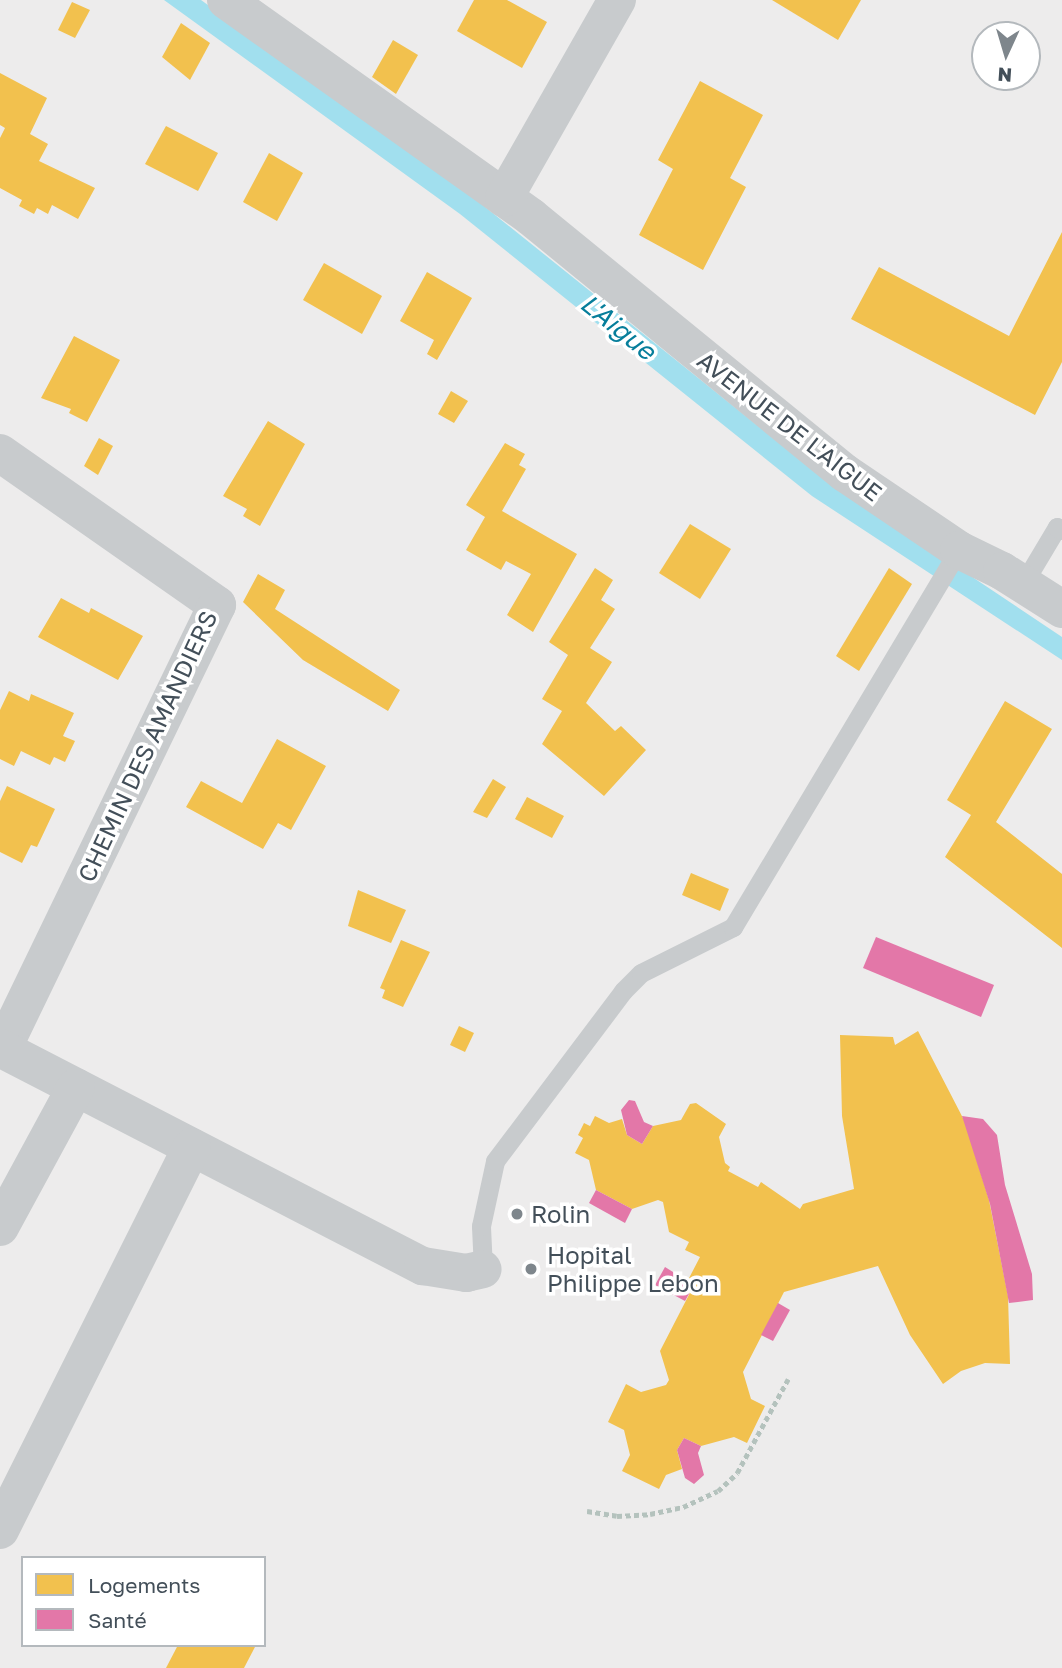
<!DOCTYPE html>
<html>
<head>
<meta charset="utf-8">
<style>
	body { margin:0 }
	#map { position:relative; width:1062px; height:1668px; overflow:hidden; background:#edecec; font-family:"Golos Text",sans-serif }
	div>[style] { position:absolute }
	[style*='--x'] { left:calc(var(--x)*1px); top:calc(var(--y)*1px); width:calc(var(--w)*1px); rotate:calc(var(--a)*1deg) }
	.water>* { inset:0; background:#a1dfee }
	.homes>* { inset:0; background:#f2c14e }
	.health>* { inset:0; background:#e377a8 }
	.path>* { height:4.5px; margin-top:-2.25px; transform-origin:0; background:repeating-linear-gradient(90deg,#b4c2bd 0 5px,transparent 0 8.5px) }
	.service>* { height:19px; margin:-9.5px; padding:0 9.5px; transform-origin:9.5px; border-radius:9.5px; background:#c8cbcd }
	.minor>* { height:38px; margin:-19px; padding:0 19px; transform-origin:19px; border-radius:19px; background:#c8cbcd }
	.dots>* { width:19px; height:19px; translate:-50% -50%; box-sizing:border-box; border:4px solid #fff; border-radius:50% }
	span { translate:-50% -50%; white-space:nowrap; text-align:center; line-height:1.15; -webkit-text-stroke:7px #fff; paint-order:stroke }
	.street-label { font-size:24px; color:#434f59 }
	.poi-label { font-size:24px; color:#434f59 }
	.left { translate:0 -50%; text-align:left }
	.water-label { font-size:26px; color:#067e9b; font-style:italic }
	.legend { position:absolute; left:21px; top:1556px; width:245px; height:91px; box-sizing:border-box; background:#fff; border:2px solid #b4b9bd; margin:0; padding:9px 12px; list-style:none; font-size:21px; color:#434f59 }
	.legend li { display:flex; align-items:center; gap:14px; height:35px }
	.legend b { width:35px; border:2px solid #b4b9bd }
	.north { position:absolute; left:971px; top:21px; width:70px; height:70px; box-sizing:border-box; background:#fff; border:2px solid #b4b9bd; border-radius:50%; rotate:184deg; font-size:19px; font-weight:700; line-height:28px; text-align:center; color:#434f59 }
	.north::after { content:''; display:block; margin:auto; width:24px; height:32px; background:#7e868c; clip-path:polygon(50% 0,100% 100%,50% 72%,0 100%) }
</style>
</head>
<body>
<div id="map">
	<div class="water">
		<i style="clip-path:polygon(164px 0,201px 0,464px 190px,818px 474px,1062px 637px,1062px 660px,812px 496px,460px 214px)"></i>
	</div>
	<div class="homes">
		<i style="clip-path:polygon(474px 0,507px 0,547px 22px,522px 68px,457px 31px)"></i>
		<i style="clip-path:polygon(772px 0,861px 0,838px 40px)"></i>
		<i style="clip-path:polygon(72px 2px,90px 10px,75px 38px,58px 30px)"></i>
		<i style="clip-path:polygon(181px 23px,210px 43px,190px 80px,162px 57px)"></i>
		<i style="clip-path:polygon(393px 40px,418px 55px,396px 94px,372px 77px)"></i>
		<i style="clip-path:polygon(0 73px,47px 98px,30px 134px,48px 144px,39px 161px,95px 188px,78px 219px,52px 205px,48px 214px,37px 208px,34px 214px,19px 206px,22px 200px,0 188px,0 138px,5px 128px,0 125px)"></i>
		<i style="clip-path:polygon(700px 81px,763px 115px,730px 178px,746px 187px,703px 270px,639px 235px,673px 169px,658px 160px)"></i>
		<i style="clip-path:polygon(166px 126px,218px 153px,198px 191px,145px 164px)"></i>
		<i style="clip-path:polygon(269px 153px,303px 173px,277px 221px,243px 202px)"></i>
		<i style="clip-path:polygon(1062px 232px,1062px 362px,1035px 415px,851px 319px,879px 267px,1009px 336px)"></i>
		<i style="clip-path:polygon(324px 263px,382px 296px,362px 334px,303px 300px)"></i>
		<i style="clip-path:polygon(427px 272px,472px 298px,437px 360px,427px 354px,434px 340px,400px 321px)"></i>
		<i style="clip-path:polygon(74px 336px,120px 360px,87px 422px,69px 413px,71px 409px,41px 398px)"></i>
		<i style="clip-path:polygon(451px 391px,468px 401px,454px 423px,438px 414px)"></i>
		<i style="clip-path:polygon(268px 421px,305px 444px,260px 526px,243px 516px,247px 509px,223px 496px)"></i>
		<i style="clip-path:polygon(99px 438px,113px 446px,98px 475px,84px 466px)"></i>
		<i style="clip-path:polygon(505px 443px,525px 454px,519px 465px,526px 469px,502px 511px,577px 554px,533px 632px,507px 615px,531px 574px,506px 561px,501px 570px,466px 550px,485px 517px,466px 505px)"></i>
		<i style="clip-path:polygon(690px 524px,731px 549px,700px 599px,659px 573px)"></i>
		<i style="clip-path:polygon(595px 568px,613px 580px,601px 600px,615px 609px,590px 648px,612px 662px,586px 703px,615px 731px,621px 726px,646px 750px,604px 796px,542px 744px,562px 711px,542px 699px,568px 655px,549px 642px)"></i>
		<i style="clip-path:polygon(889px 568px,912px 584px,859px 671px,836px 656px)"></i>
		<i style="clip-path:polygon(258px 574px,285px 590px,275px 609px,400px 690px,388px 711px,303px 660px,243px 602px)"></i>
		<i style="clip-path:polygon(61px 598px,89px 613px,91px 608px,143px 636px,118px 680px,38px 637px)"></i>
		<i style="clip-path:polygon(9px 691px,29px 701px,31px 694px,74px 713px,63px 736px,75px 741px,65px 762px,54px 757px,50px 765px,21px 751px,14px 766px,0 759px,0 710px)"></i>
		<i style="clip-path:polygon(1005px 701px,1052px 729px,996px 822px,1062px 874px,1062px 948px,945px 857px,971px 815px,947px 800px)"></i>
		<i style="clip-path:polygon(277px 739px,326px 766px,291px 830px,278px 823px,263px 849px,186px 807px,201px 781px,242px 803px)"></i>
		<i style="clip-path:polygon(493px 779px,506px 787px,487px 818px,473px 812px)"></i>
		<i style="clip-path:polygon(7px 786px,55px 809px,37px 847px,31px 845px,22px 863px,0 852px,0 801px)"></i>
		<i style="clip-path:polygon(527px 797px,564px 816px,552px 838px,515px 819px)"></i>
		<i style="clip-path:polygon(691px 873px,729px 889px,720px 911px,682px 895px)"></i>
		<i style="clip-path:polygon(358px 890px,406px 910px,391px 943px,348px 926px)"></i>
		<i style="clip-path:polygon(401px 940px,430px 952px,403px 1007px,382px 998px,385px 990px,380px 988px)"></i>
		<i style="clip-path:polygon(459px 1026px,474px 1033px,465px 1052px,450px 1045px)"></i>
		<i style="clip-path:polygon(918px 1031px,965px 1122px,989px 1200px,1008px 1296px,1010px 1364px,985px 1363px,961px 1371px,943px 1384px,910px 1335px,878px 1266px,784px 1292px,743px 1372px,751px 1399px,765px 1406px,747px 1443px,734px 1437px,701px 1446px,684px 1438px,677px 1450px,682px 1469px,666px 1475px,659px 1489px,622px 1471px,630px 1455px,624px 1430px,608px 1422px,626px 1384px,641px 1392px,666px 1385px,669px 1380px,660px 1351px,694px 1285px,687px 1282px,700px 1257px,685px 1250px,689px 1242px,669px 1232px,663px 1202px,658px 1200px,632px 1209px,596px 1190px,589px 1160px,575px 1153px,583px 1138px,578px 1135px,584px 1123px,590px 1126px,595px 1116px,609px 1123px,622px 1119px,627px 1135px,642px 1144px,653px 1126px,681px 1120px,690px 1104px,696px 1103px,726px 1124px,719px 1137px,725px 1163px,730px 1167px,728px 1171px,758px 1187px,761px 1182px,800px 1209px,803px 1204px,854px 1189px,842px 1116px,840px 1035px,893px 1037px,895px 1045px)"></i>
		<i style="clip-path:polygon(178px 1645px,256px 1645px,244px 1668px,166px 1668px)"></i>
	</div>
	<div class="health">
		<i style="clip-path:polygon(876px 937px,994px 985px,981px 1017px,863px 968px)"></i>
		<i style="clip-path:polygon(629px 1100px,635px 1101px,644px 1122px,653px 1126px,642px 1144px,627px 1135px,621px 1110px)"></i>
		<i style="clip-path:polygon(962px 1116px,983px 1119px,997px 1135px,1005px 1185px,1032px 1274px,1033px 1300px,1009px 1303px,990px 1204px)"></i>
		<i style="clip-path:polygon(596px 1190px,632px 1209px,625px 1223px,589px 1203px)"></i>
		<i style="clip-path:polygon(665px 1267px,694px 1285px,685px 1301px,655px 1285px)"></i>
		<i style="clip-path:polygon(778px 1303px,790px 1310px,773px 1341px,761px 1335px)"></i>
		<i style="clip-path:polygon(684px 1438px,701px 1446px,698px 1453px,704px 1475px,694px 1484px,685px 1478px,677px 1450px)"></i>
	</div>
	<div class="path">
		<i style="--x:587;--y:1511;--w:30;--a:9"></i>
		<i style="--x:617;--y:1516;--w:33;--a:-3"></i>
		<i style="--x:650;--y:1514;--w:34;--a:-12"></i>
		<i style="--x:683;--y:1507;--w:38;--a:-25"></i>
		<i style="--x:718;--y:1491;--w:26;--a:-43"></i>
		<i style="--x:737;--y:1473;--w:107;--a:-61.5"></i>
	</div>
	<div class="service">
		<i style="--x:1023;--y:584;--w:66;--a:-59.2"></i>
		<i style="--x:1057;--y:527;--w:6;--a:31"></i>
		<i style="--x:483;--y:1269;--w:43;--a:-92.7"></i>
		<i style="--x:481;--y:1226;--w:66;--a:-77.8"></i>
		<i style="--x:495;--y:1161;--w:213;--a:-53"></i>
		<i style="--x:623;--y:991;--w:25;--a:-45"></i>
		<i style="--x:641;--y:973;--w:103;--a:-26.6"></i>
		<i style="--x:733;--y:927;--w:440;--a:-59.1"></i>
	</div>
	<div class="minor">
		<i style="--x:226;--y:0;--w:374;--a:35.4"></i>
		<i style="--x:531;--y:217;--w:405;--a:39.2"></i>
		<i style="--x:845;--y:473;--w:138;--a:34"></i>
		<i style="--x:959;--y:550;--w:48;--a:26"></i>
		<i style="--x:1002;--y:571;--w:71;--a:32.3"></i>
		<i style="--x:504;--y:198;--w:228;--a:-60.3"></i>
		<i style="--x:0;--y:453;--w:265;--a:35"></i>
		<i style="--x:217;--y:605;--w:493;--a:115.8"></i>
		<i style="--x:0;--y:1048;--w:476;--a:27.3"></i>
		<i style="--x:423;--y:1266;--w:44;--a:9.2"></i>
		<i style="--x:466;--y:1273;--w:17;--a:-13"></i>
		<i style="--x:0;--y:1227;--w:159;--a:-61.5"></i>
		<i style="--x:0;--y:1530;--w:428;--a:-63.4"></i>
	</div>
	<div class="dots">
		<i style="left:517px;top:1214px;background:#7e868c"></i>
		<i style="left:531px;top:1269px;background:#7e868c"></i>
	</div>
	<div class="street-label">
		<span style="left:790px;top:426px;rotate:38deg">AVENUE DE L'AIGUE</span>
		<span style="left:147px;top:746px;rotate:-65deg">CHEMIN DES AMANDIERS</span>
	</div>
	<div class="poi-label">
		<span class="left" style="left:531px;top:1214px">Rolin</span>
		<span class="left" style="left:547px;top:1269px">Hopital<br>Philippe Lebon</span>
	</div>
	<div class="water-label">
		<span style="left:618px;top:327px;rotate:39deg">L'Aigue</span>
	</div>
	<ul class="legend">
	<li><b style="height:19px;background:#f2c14e"></b>Logements</li>
	<li><b style="height:19px;background:#e377a8"></b>Santé</li>
	</ul>
	<div class="north">N</div>
</div>
</body>
</html>
